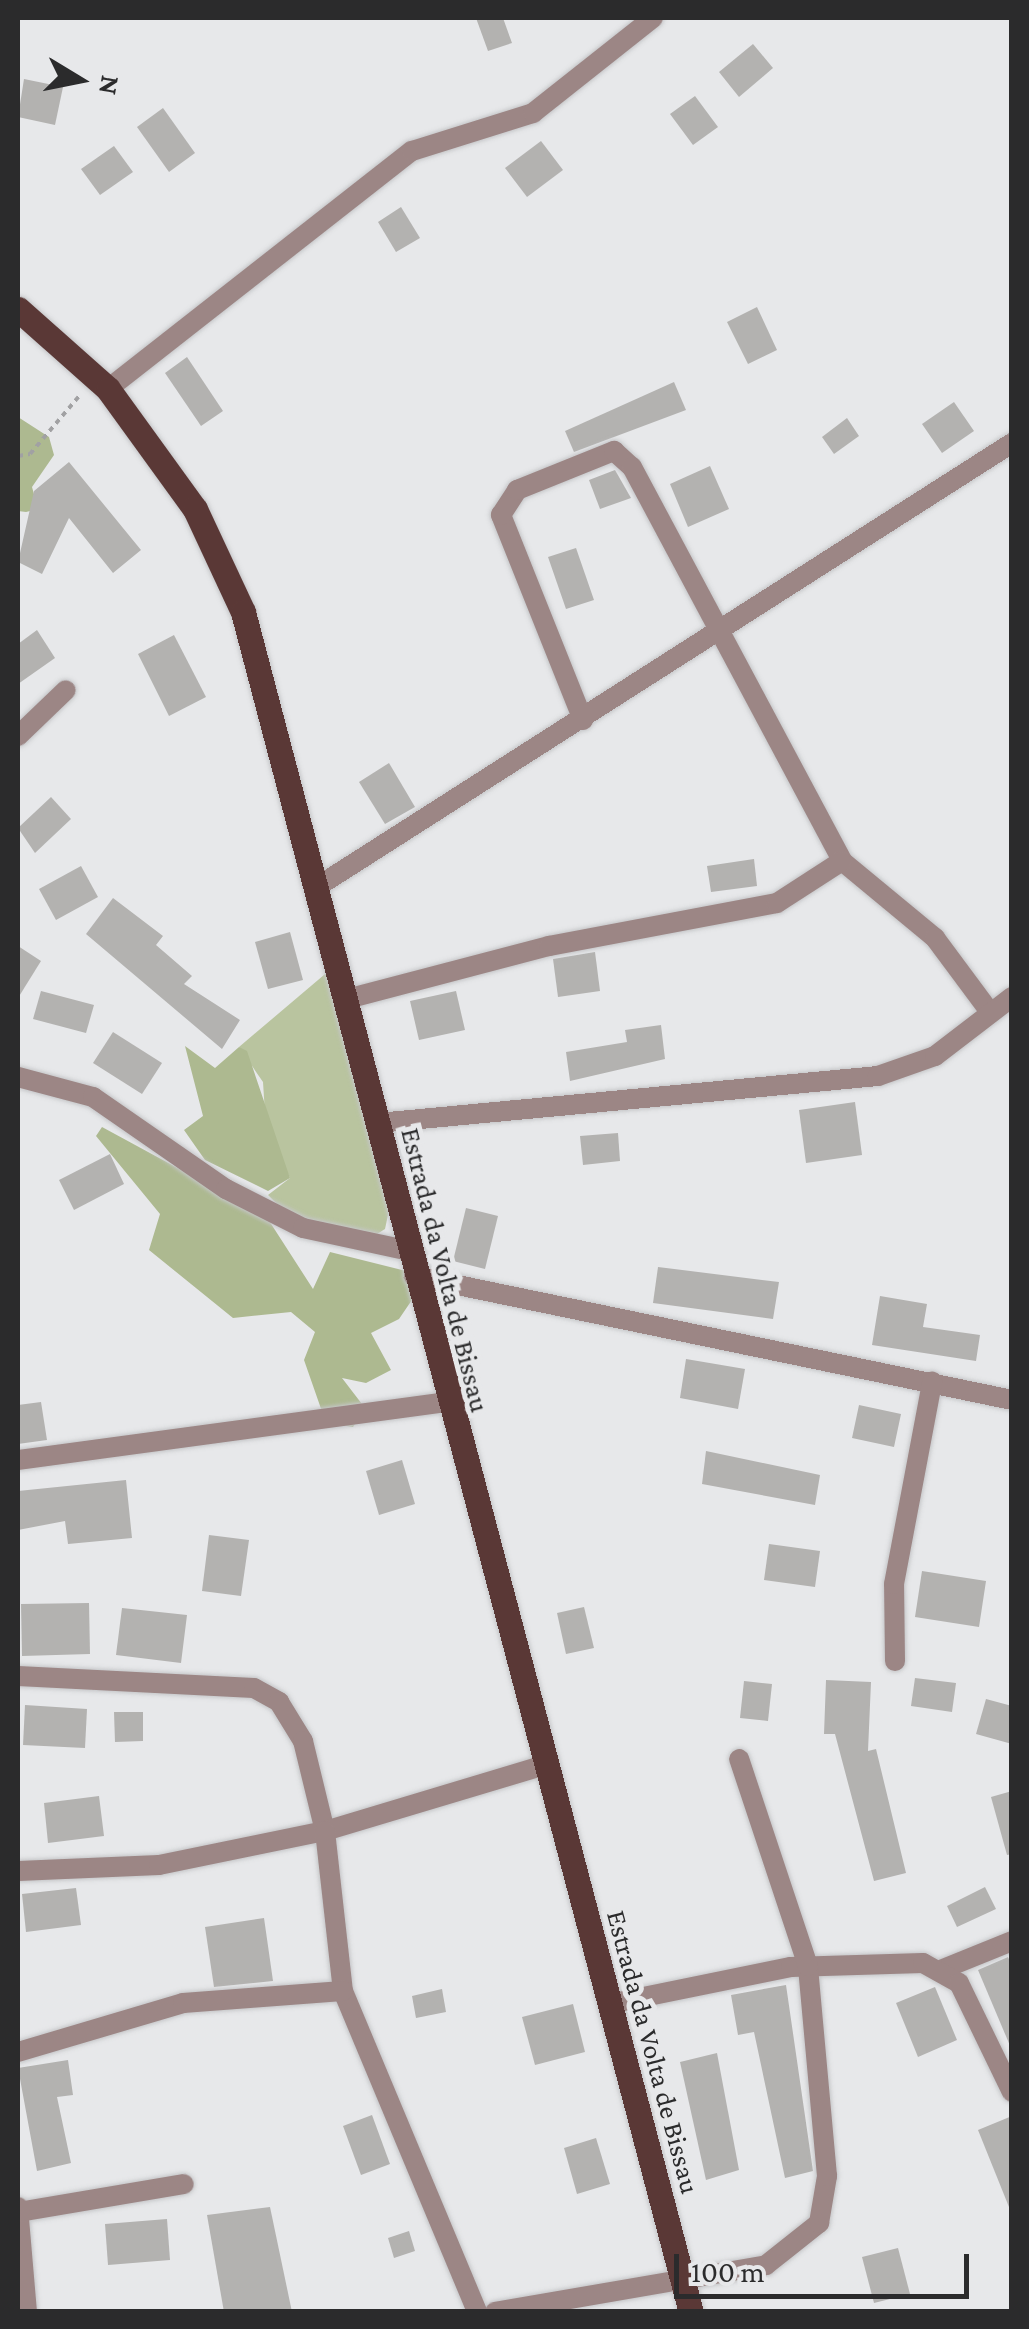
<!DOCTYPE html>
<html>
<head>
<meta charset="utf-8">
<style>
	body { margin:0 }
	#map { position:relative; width:1029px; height:2329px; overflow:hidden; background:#e7e8ea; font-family:"Crimson Pro",serif }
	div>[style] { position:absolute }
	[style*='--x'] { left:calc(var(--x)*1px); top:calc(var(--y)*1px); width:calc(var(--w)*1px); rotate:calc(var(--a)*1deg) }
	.green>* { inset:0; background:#b9c49f }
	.forest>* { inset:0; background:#adb990 }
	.building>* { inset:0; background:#b3b2b0 }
	.path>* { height:4px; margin-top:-2px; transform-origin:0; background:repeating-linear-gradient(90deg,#a1a1a3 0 5px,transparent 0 10px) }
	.roads { filter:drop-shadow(0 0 2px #c5c6c8) drop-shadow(0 0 2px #c5c6c8) }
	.minor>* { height:20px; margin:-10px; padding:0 10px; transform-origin:10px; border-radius:10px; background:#9c8685 }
	.major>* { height:25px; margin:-12.5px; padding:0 12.5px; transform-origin:12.5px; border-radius:12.5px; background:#5a3836 }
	span { translate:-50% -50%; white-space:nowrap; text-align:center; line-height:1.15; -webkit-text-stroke:10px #e7e8ea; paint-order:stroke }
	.street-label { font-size:28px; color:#2b2b2c }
	.frame { position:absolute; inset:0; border:20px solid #2b2b2c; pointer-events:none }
	.north { position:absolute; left:30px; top:30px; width:100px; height:100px; -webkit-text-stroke:8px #e7e8ea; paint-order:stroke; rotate:100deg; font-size:28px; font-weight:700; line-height:40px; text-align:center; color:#2b2b2c }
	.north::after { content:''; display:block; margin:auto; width:35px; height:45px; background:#2b2b2c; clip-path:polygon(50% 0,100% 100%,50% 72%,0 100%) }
	.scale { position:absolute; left:674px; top:2254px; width:295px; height:45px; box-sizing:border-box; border:5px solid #2b2b2c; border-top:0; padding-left:12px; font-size:30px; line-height:35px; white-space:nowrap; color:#2b2b2c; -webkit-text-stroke:8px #e7e8ea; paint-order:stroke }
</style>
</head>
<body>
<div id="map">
	<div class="green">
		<i style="clip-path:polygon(331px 969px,389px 1210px,385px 1229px,369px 1239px,288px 1215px,268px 1195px,290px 1178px,266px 1129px,263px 1082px,239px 1047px)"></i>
	</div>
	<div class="forest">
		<i style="clip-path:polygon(18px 417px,49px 437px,54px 455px,32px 487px,38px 509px,26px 512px,18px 511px)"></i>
		<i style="clip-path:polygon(185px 1046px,215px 1068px,239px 1047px,247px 1051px,290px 1178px,268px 1191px,205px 1160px,184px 1130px,203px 1116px)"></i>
		<i style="clip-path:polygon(102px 1127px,266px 1216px,313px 1289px,330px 1252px,410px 1272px,416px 1294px,399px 1319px,371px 1333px,391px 1370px,366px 1383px,342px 1378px,365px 1408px,353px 1427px,326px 1423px,304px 1360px,315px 1332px,291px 1312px,233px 1318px,149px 1250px,160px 1214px,96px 1136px)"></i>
	</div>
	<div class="building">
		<i style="clip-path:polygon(476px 18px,503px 18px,512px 43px,488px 51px)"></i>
		<i style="clip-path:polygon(753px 44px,773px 68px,739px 97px,719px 72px)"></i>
		<i style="clip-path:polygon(24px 79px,63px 87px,55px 125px,18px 117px)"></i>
		<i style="clip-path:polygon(695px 96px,718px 127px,693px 145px,670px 114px)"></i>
		<i style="clip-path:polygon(163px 108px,195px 153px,169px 172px,137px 127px)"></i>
		<i style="clip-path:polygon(541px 141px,563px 170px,527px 197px,505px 168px)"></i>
		<i style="clip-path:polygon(114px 146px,133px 172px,100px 195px,81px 169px)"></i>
		<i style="clip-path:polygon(401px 207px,420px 238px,396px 252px,378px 222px)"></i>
		<i style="clip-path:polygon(757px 307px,777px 350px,748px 364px,727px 322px)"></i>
		<i style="clip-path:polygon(187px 357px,223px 411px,201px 426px,165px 373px)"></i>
		<i style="clip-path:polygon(674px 382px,686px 410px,574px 452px,565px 431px)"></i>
		<i style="clip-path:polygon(954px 402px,974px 431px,942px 453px,922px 424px)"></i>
		<i style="clip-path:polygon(847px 418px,859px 436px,834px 454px,822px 437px)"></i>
		<i style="clip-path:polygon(69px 462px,141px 550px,113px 573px,69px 518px,42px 574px,18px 562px,34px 491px)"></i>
		<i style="clip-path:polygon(710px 466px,729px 509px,688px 527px,670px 484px)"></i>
		<i style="clip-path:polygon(615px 470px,631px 498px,600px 509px,589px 480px)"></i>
		<i style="clip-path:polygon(576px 548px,594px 600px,566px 609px,548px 557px)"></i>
		<i style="clip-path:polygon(37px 630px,55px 658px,18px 684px,18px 644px)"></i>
		<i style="clip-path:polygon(174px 635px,206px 697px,169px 716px,138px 654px)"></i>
		<i style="clip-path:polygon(389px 763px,415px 807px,385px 824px,359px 782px)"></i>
		<i style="clip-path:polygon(51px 797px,71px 819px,35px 853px,18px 828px)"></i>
		<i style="clip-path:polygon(754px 859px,757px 886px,711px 892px,707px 866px)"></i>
		<i style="clip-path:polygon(81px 866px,98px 897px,56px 920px,39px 889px)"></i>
		<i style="clip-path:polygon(113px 898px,163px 936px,156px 945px,192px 976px,184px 984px,240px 1020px,222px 1049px,86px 934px)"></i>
		<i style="clip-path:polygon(290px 932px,303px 980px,268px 989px,255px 942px)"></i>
		<i style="clip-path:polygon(18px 946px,41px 961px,18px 998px)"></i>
		<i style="clip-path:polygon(595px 952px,600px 991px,558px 997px,553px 959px)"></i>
		<i style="clip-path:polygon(41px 991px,94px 1005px,86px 1033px,33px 1019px)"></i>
		<i style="clip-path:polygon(456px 991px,465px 1030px,419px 1040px,410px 1001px)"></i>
		<i style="clip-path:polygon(661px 1025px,665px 1059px,570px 1081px,566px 1052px,627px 1042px,625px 1030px)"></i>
		<i style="clip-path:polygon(113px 1032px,162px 1063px,142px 1094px,93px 1063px)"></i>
		<i style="clip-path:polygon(855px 1102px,862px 1155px,806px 1163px,799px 1110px)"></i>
		<i style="clip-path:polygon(618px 1133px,620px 1161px,583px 1165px,580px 1136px)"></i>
		<i style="clip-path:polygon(110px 1154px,124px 1184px,74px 1210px,59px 1180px)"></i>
		<i style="clip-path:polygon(466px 1208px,498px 1216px,485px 1269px,453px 1261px)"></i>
		<i style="clip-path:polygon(658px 1267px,779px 1282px,773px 1319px,653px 1303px)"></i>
		<i style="clip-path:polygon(880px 1296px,927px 1304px,923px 1327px,980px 1335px,976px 1361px,872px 1345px)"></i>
		<i style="clip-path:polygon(686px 1359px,745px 1369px,738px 1409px,680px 1398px)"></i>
		<i style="clip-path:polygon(41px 1402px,47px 1440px,18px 1444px,18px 1405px)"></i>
		<i style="clip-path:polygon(859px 1405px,901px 1414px,894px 1447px,852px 1438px)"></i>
		<i style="clip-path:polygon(706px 1451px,820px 1475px,815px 1505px,702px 1484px)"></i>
		<i style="clip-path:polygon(402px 1460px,415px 1504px,379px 1515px,366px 1471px)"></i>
		<i style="clip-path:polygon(126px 1480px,132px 1538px,68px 1544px,65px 1521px,18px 1530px,18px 1491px)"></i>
		<i style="clip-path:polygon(209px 1535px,249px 1540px,241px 1596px,202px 1591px)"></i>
		<i style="clip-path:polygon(769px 1544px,820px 1551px,815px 1587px,764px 1580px)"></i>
		<i style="clip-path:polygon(922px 1571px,986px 1581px,979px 1627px,915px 1617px)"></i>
		<i style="clip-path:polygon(89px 1603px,90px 1654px,22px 1656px,21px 1604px)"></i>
		<i style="clip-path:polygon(584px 1607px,594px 1648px,566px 1654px,557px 1613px)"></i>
		<i style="clip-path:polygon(122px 1608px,187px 1615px,181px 1663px,116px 1655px)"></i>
		<i style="clip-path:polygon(915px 1678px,956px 1683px,952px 1712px,911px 1706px)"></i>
		<i style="clip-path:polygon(826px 1680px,871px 1682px,868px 1751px,876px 1749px,906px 1873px,874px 1881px,835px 1734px,824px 1734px)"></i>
		<i style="clip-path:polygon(744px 1681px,772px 1684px,768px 1721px,740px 1718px)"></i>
		<i style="clip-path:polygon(986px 1699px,1012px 1706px,1012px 1744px,976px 1734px)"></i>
		<i style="clip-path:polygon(25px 1705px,87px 1709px,85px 1748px,23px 1745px)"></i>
		<i style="clip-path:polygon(114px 1712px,143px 1712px,143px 1741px,115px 1742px)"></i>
		<i style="clip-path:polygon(1012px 1791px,1012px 1854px,1007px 1855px,991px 1797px)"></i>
		<i style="clip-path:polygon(99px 1796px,104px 1836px,48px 1843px,44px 1803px)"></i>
		<i style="clip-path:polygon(985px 1887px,996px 1909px,957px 1927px,947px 1906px)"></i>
		<i style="clip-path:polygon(76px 1888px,81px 1925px,26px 1932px,22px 1894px)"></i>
		<i style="clip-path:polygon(264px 1918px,273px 1981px,214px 1987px,205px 1927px)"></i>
		<i style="clip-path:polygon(1008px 1957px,1012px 1965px,1011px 2048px,978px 1970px)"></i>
		<i style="clip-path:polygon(786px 1985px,813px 2171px,785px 2178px,754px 2032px,738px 2035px,731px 1995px)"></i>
		<i style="clip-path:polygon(935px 1987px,957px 2040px,918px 2057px,896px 2003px)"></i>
		<i style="clip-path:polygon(442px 1989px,446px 2012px,416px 2018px,412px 1996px)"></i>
		<i style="clip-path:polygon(573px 2004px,585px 2052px,535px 2065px,522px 2017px)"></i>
		<i style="clip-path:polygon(717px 2053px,739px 2170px,706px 2180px,680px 2062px)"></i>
		<i style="clip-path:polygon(68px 2060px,73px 2095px,57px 2097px,71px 2163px,37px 2171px,18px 2068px)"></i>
		<i style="clip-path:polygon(372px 2115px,390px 2164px,361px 2175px,343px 2126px)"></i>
		<i style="clip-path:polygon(1012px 2116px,1012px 2212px,1011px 2212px,978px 2130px)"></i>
		<i style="clip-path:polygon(596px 2138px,610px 2184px,577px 2194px,564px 2148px)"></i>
		<i style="clip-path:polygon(270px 2207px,292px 2312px,224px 2312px,207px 2215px)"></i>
		<i style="clip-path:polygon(167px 2219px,170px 2260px,108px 2265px,105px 2224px)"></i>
		<i style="clip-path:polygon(409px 2231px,415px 2251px,394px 2258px,388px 2238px)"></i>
		<i style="clip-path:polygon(898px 2248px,910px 2294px,874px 2303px,862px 2257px)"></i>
	</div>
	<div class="path">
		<i style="--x:18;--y:456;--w:12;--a:-9"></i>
		<i style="--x:30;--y:454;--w:77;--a:-49.7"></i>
	</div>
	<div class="roads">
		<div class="minor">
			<i style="--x:108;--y:389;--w:386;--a:-38.1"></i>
			<i style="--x:412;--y:151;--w:127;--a:-17.4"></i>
			<i style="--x:533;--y:113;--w:153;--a:-38.4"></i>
			<i style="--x:583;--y:720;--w:221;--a:-111.8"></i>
			<i style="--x:501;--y:515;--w:30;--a:-57"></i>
			<i style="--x:517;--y:490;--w:105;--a:-21.9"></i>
			<i style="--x:614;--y:451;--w:24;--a:42"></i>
			<i style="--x:632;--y:467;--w:446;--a:61.9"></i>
			<i style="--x:842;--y:861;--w:121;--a:39.6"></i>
			<i style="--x:935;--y:938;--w:92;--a:53.4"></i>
			<i style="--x:18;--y:736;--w:66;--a:-43.8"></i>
			<i style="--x:320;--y:885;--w:821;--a:-32.57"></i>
			<i style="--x:347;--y:999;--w:209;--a:-14.7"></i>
			<i style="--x:549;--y:946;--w:232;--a:-10.7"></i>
			<i style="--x:777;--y:903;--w:77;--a:-32.9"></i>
			<i style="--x:18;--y:1077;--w:78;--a:14.9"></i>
			<i style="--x:93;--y:1097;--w:162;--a:34.7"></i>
			<i style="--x:226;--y:1189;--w:86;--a:26.9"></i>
			<i style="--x:303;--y:1228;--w:109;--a:12.1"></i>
			<i style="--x:378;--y:1123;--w:502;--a:-5.37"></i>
			<i style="--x:878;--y:1076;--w:60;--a:-19.3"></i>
			<i style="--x:935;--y:1056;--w:97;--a:-37.5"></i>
			<i style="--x:414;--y:1276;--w:611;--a:11.71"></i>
			<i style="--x:18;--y:1460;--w:433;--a:-7.7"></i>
			<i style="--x:895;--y:1661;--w:77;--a:-90.7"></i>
			<i style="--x:894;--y:1584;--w:206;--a:-79.3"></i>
			<i style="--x:18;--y:1676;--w:236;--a:2.9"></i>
			<i style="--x:254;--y:1688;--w:29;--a:29"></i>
			<i style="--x:279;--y:1702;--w:46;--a:58.4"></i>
			<i style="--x:303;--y:1741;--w:93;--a:76.3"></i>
			<i style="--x:325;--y:1831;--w:230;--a:-16.7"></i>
			<i style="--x:18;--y:1871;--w:141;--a:-2.4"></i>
			<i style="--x:159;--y:1865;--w:169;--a:-11.6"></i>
			<i style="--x:325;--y:1831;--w:161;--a:83.6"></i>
			<i style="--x:343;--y:1991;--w:348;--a:67.3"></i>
			<i style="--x:943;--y:1969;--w:74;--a:-22.1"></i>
			<i style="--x:609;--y:2004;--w:186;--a:-11.5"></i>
			<i style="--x:791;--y:1967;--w:132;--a:-1.7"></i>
			<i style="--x:923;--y:1963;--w:41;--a:29.1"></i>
			<i style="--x:959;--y:1983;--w:121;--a:64.1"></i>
			<i style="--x:18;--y:2052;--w:172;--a:-16.5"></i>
			<i style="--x:183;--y:2003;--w:160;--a:-4.3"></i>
			<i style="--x:18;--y:2207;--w:105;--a:85.1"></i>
			<i style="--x:19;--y:2212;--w:167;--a:-9.6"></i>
			<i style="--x:495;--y:2312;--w:275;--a:-9.8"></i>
			<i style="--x:766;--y:2265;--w:68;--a:-38.4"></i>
			<i style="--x:819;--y:2223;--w:48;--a:-80.3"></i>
			<i style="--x:827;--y:2176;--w:211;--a:-95.2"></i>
			<i style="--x:808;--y:1966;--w:218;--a:-108.4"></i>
		</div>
		<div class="major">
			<i style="--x:18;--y:309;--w:120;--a:41.6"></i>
			<i style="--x:108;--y:389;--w:148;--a:54.1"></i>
			<i style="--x:195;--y:509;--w:114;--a:65"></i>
			<i style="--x:243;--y:612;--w:1758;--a:75.24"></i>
		</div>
	</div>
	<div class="street-label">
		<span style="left:445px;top:1270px;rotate:76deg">Estrada da Volta de Bissau</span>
		<span style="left:653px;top:2052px;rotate:75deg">Estrada da Volta de Bissau</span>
	</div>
	<div class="frame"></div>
	<div class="north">N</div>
	<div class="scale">100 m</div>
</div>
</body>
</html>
